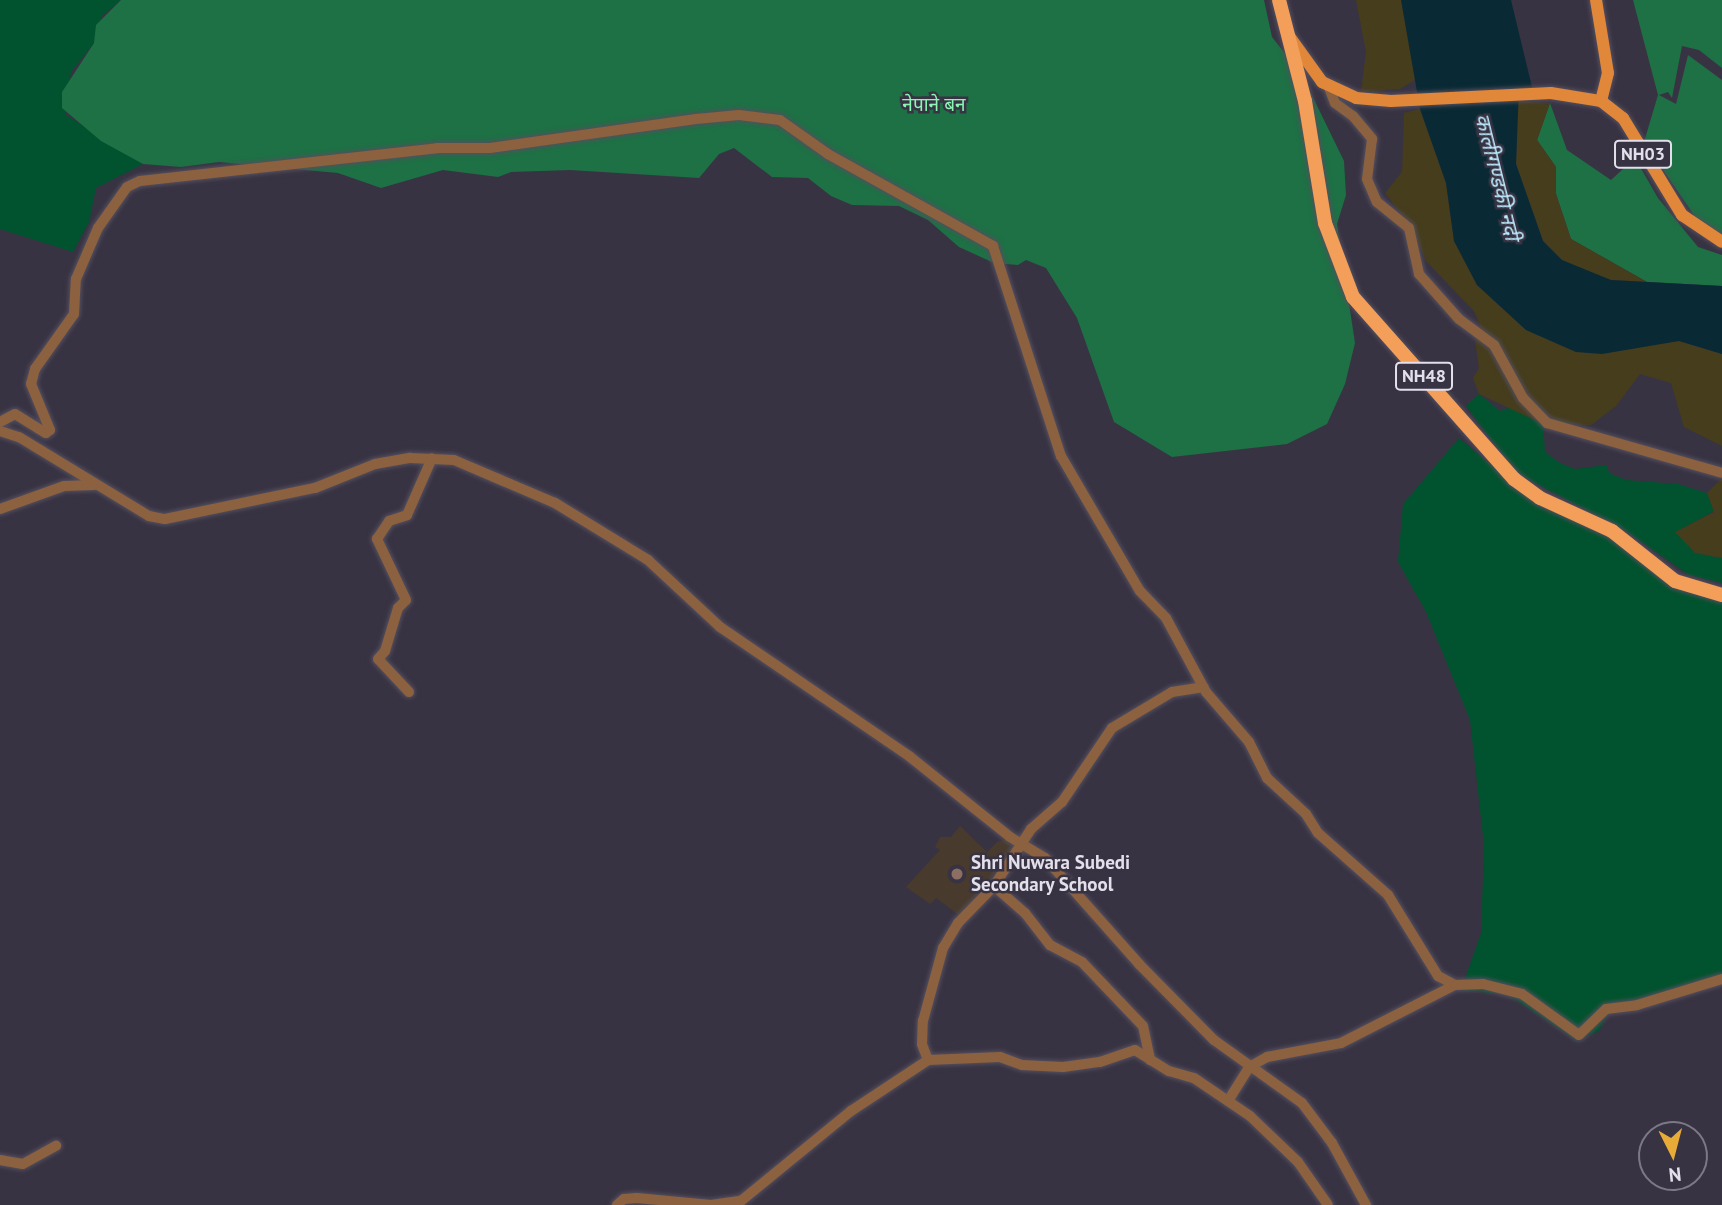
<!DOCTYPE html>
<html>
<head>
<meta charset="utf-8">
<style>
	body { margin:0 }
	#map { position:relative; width:1722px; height:1205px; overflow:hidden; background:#383343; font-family:"PT Sans","Noto Sans Devanagari",sans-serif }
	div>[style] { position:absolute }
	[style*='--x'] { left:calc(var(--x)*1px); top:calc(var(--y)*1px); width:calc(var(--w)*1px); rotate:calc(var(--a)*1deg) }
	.education>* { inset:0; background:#483b2d }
	.green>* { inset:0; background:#00532e }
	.forest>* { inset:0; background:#1d7145 }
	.sand>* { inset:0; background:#463d1d }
	.water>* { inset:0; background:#092a35 }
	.roads { filter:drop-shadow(0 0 2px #544f5e) drop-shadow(0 0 2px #544f5e) }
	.minor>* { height:10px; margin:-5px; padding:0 5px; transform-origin:5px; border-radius:5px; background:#8c613f }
	.major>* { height:12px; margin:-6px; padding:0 6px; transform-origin:6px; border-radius:6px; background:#e0873a }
	.highway>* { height:14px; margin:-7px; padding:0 7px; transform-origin:7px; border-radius:7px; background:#f39e59 }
	.dots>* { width:19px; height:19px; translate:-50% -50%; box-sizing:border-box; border:4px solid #383343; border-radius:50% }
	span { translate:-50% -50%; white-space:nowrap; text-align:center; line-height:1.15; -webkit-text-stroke:5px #383343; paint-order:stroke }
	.shield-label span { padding:2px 5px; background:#383343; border:2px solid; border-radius:5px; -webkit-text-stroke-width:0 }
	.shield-label { font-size:18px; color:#e4e0eb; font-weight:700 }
	.park-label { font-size:19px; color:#8af5b4 }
	.poi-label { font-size:19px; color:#e4e0eb; font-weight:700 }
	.left { translate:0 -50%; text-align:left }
	.water-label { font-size:21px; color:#beecff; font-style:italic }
	.north { position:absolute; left:1638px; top:1121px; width:70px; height:70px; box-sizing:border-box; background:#383343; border:2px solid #7d7886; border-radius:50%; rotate:174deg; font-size:19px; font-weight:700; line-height:28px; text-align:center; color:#e4e0eb }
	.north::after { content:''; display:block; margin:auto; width:24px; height:32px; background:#e8ab37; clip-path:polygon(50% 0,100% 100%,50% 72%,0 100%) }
</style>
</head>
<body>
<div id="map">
	<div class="education">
		<i style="clip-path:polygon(960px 826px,987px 852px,997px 842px,1007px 839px,1013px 850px,960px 916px,936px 898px,930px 904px,906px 887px,940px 850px,935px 847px,940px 837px,951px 837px)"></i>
	</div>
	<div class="green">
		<i style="clip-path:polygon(0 0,121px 0,102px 16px,94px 43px,71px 72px,66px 115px,143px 164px,96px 188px,89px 222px,73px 252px,0 229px)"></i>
		<i style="clip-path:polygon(1479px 394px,1500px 411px,1514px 406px,1543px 424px,1545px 452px,1560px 463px,1575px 469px,1607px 465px,1609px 473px,1626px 480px,1678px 484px,1707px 493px,1714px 511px,1676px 532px,1695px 553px,1722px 558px,1722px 583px,1689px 575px,1624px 530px,1516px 473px,1466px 406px)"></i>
		<i style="clip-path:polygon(1459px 438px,1537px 503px,1613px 538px,1722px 602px,1722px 982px,1608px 1014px,1599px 1031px,1577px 1041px,1508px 995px,1461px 990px,1481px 933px,1484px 846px,1470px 720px,1426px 612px,1398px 562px,1403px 504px)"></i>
	</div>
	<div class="forest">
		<i style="clip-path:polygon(121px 0,1264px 0,1272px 37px,1302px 75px,1344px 161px,1346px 195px,1337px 224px,1355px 343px,1345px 384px,1327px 424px,1287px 444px,1172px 457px,1114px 422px,1077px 318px,1046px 268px,1026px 260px,1018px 265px,994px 263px,959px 247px,928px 220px,899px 206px,852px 205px,831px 196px,808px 178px,772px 177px,734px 148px,719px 154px,699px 178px,570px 170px,511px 172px,498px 177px,443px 170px,381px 188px,338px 173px,219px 162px,181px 167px,143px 164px,101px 141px,62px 108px,62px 92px,94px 43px,96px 25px)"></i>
		<i style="clip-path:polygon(1633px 0,1722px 0,1722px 68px,1699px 50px,1682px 46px,1672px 98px,1668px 92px,1659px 95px,1676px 104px,1688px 55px,1722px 80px,1722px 236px,1698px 221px,1644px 142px,1658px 95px)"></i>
		<i style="clip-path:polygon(1550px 103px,1567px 150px,1611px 180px,1635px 158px,1658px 198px,1698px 247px,1722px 255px,1722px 286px,1647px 282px,1571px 239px,1556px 194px,1556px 167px,1537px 140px)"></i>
	</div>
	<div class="sand">
		<i style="clip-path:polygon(1356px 0,1401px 0,1416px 79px,1400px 89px,1361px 92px,1366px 52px)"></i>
		<i style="clip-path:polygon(1518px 101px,1550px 103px,1537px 140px,1556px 167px,1556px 194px,1571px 239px,1647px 282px,1611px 280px,1588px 273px,1562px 260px,1543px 241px,1516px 164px)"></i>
		<i style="clip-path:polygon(1420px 109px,1446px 183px,1454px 241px,1477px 285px,1526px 330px,1576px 352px,1679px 341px,1722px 354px,1722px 446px,1684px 427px,1671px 383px,1640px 374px,1616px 406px,1591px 425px,1543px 424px,1479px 394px,1473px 378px,1479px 368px,1475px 340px,1480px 326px,1474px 311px,1426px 261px,1412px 228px,1385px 193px,1402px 172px,1404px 113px)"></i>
		<i style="clip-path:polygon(1722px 478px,1722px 558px,1695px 553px,1675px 532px,1714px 512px,1707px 493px)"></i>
	</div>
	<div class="water">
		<i style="clip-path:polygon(1401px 0,1511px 0,1532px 87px,1519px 88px,1516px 164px,1543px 241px,1562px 260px,1611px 280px,1722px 286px,1722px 354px,1679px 341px,1602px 354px,1576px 352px,1526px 330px,1477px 285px,1454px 241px,1446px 183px,1420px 109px)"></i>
	</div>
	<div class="roads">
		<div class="minor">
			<i style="--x:1328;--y:85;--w:19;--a:69"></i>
			<i style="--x:1335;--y:103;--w:22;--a:36"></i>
			<i style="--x:1353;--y:116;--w:30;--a:50"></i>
			<i style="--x:1372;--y:139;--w:40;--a:97.1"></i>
			<i style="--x:1367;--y:179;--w:25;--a:67"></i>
			<i style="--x:1377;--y:202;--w:41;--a:39.1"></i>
			<i style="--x:1409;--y:228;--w:47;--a:77.7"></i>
			<i style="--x:1419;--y:274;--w:60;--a:48.4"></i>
			<i style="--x:1459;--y:319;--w:44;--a:36.6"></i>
			<i style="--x:1494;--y:345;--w:60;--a:61.3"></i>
			<i style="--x:1523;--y:398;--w:35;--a:46"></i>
			<i style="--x:1547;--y:423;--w:182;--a:15.9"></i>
			<i style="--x:0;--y:422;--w:17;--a:-28"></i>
			<i style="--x:15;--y:414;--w:36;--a:32"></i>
			<i style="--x:46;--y:433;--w:5;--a:-37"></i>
			<i style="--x:50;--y:430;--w:50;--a:-112.4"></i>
			<i style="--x:31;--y:384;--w:16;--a:-75"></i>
			<i style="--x:35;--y:369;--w:67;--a:-54.7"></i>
			<i style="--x:74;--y:314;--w:35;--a:-87"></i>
			<i style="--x:76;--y:279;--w:56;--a:-66.7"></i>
			<i style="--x:98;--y:228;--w:50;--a:-54.7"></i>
			<i style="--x:127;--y:187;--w:14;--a:-25"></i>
			<i style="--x:140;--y:181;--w:299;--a:-6.3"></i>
			<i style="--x:437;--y:148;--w:53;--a:0"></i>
			<i style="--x:490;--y:148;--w:208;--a:-8"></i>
			<i style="--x:696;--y:119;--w:43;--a:-5.3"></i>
			<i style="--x:739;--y:115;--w:41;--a:7"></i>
			<i style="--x:780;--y:120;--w:59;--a:35.3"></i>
			<i style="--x:828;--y:154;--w:189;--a:29.1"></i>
			<i style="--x:993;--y:246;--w:221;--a:72.1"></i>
			<i style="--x:1061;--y:456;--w:156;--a:59.7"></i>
			<i style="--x:1140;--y:591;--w:37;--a:46"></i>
			<i style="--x:1166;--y:618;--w:84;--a:61.6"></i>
			<i style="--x:1206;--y:692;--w:66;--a:49.3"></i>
			<i style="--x:1249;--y:742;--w:40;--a:63.4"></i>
			<i style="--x:1267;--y:778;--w:53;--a:42.7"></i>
			<i style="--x:1306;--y:814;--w:22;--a:58"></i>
			<i style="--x:1318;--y:833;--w:94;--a:41.5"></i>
			<i style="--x:1388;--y:895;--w:95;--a:58.3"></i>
			<i style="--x:1438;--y:976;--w:19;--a:28"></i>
			<i style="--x:0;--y:431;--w:20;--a:18"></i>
			<i style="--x:19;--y:437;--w:152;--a:31.3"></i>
			<i style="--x:149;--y:516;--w:16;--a:11"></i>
			<i style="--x:165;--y:519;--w:153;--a:-11.7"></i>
			<i style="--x:315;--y:488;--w:65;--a:-21.8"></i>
			<i style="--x:375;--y:464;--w:36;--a:-10"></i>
			<i style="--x:410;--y:458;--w:44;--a:2.6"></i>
			<i style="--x:454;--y:460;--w:110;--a:23.1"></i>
			<i style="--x:555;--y:503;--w:109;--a:31.5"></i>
			<i style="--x:648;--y:560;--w:98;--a:42.9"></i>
			<i style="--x:720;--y:627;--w:229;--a:34.3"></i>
			<i style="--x:909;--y:756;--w:129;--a:38.7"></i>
			<i style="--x:1010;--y:837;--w:41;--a:31"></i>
			<i style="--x:1045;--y:858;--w:142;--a:48.4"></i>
			<i style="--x:1139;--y:964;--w:107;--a:45.4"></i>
			<i style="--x:1214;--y:1040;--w:108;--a:35.6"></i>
			<i style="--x:1302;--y:1103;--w:50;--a:53.1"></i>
			<i style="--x:1332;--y:1143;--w:71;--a:61.3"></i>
			<i style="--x:0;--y:509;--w:68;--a:-19.8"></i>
			<i style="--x:64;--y:486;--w:30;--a:-2"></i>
			<i style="--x:409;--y:692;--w:45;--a:-133.2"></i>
			<i style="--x:378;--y:659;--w:11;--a:-49"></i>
			<i style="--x:385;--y:651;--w:45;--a:-73.2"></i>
			<i style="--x:398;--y:608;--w:11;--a:-45"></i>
			<i style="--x:406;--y:600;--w:68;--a:-115.4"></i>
			<i style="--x:377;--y:539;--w:22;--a:-56"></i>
			<i style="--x:389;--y:521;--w:19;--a:-18"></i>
			<i style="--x:407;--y:515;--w:62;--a:-66.3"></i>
			<i style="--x:994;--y:886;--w:41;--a:41.1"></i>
			<i style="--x:1025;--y:913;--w:41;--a:52"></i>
			<i style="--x:1050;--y:945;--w:36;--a:28"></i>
			<i style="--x:1082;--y:962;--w:88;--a:46.4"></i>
			<i style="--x:1143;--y:1026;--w:35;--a:78"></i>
			<i style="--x:928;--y:1060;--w:72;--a:-2.4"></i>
			<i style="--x:1000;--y:1057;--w:23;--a:20"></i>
			<i style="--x:1022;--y:1065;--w:41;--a:2.8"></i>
			<i style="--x:1063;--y:1067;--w:37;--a:-8"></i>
			<i style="--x:1100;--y:1062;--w:37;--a:-19"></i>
			<i style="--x:1135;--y:1050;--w:40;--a:32"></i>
			<i style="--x:1169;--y:1071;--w:26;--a:16"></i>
			<i style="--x:1194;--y:1078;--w:68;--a:34.2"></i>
			<i style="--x:1250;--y:1116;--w:66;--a:43.8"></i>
			<i style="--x:1298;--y:1162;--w:52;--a:55.1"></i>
			<i style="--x:1228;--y:1101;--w:40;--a:-58"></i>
			<i style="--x:1249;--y:1067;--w:21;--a:-29"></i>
			<i style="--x:1267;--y:1057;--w:75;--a:-10.7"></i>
			<i style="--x:1341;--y:1043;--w:128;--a:-27"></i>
			<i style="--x:1455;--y:985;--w:28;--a:-2"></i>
			<i style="--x:1483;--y:984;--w:40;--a:14.4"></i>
			<i style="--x:1522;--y:994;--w:70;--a:35.7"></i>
			<i style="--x:1579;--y:1035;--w:37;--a:-44"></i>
			<i style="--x:1606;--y:1009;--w:31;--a:-7"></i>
			<i style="--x:1637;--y:1005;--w:89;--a:-17"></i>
			<i style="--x:0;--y:1160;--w:23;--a:10"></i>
			<i style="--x:23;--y:1164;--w:38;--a:-29"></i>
			<i style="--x:617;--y:1205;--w:9;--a:-41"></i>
			<i style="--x:624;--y:1199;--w:13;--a:-4"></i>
			<i style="--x:637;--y:1198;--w:74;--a:5.4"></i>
			<i style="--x:711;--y:1205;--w:30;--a:-8"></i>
			<i style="--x:741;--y:1201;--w:142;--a:-39.3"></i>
			<i style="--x:851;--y:1111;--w:92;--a:-33.5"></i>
			<i style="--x:928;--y:1060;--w:17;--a:-111"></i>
			<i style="--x:922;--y:1044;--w:23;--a:-88"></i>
			<i style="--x:923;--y:1021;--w:76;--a:-74.7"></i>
			<i style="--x:943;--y:948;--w:29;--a:-59"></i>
			<i style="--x:958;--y:923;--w:52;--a:-45.8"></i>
			<i style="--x:994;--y:886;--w:68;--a:-57"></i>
			<i style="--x:1031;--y:829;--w:41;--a:-41.1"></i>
			<i style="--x:1062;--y:802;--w:89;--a:-56"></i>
			<i style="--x:1112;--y:728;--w:70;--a:-31"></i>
			<i style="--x:1172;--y:692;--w:32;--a:-9"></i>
		</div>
		<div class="major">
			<i style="--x:1596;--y:0;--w:74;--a:80.7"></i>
			<i style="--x:1608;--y:73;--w:29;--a:104"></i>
			<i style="--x:1289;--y:36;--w:57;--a:54.3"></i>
			<i style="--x:1322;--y:82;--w:38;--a:25"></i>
			<i style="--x:1356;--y:98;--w:35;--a:5"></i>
			<i style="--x:1391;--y:101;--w:160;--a:-2.9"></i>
			<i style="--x:1551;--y:93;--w:51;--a:9.1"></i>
			<i style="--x:1601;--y:101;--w:28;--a:38"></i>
			<i style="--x:1623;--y:118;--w:114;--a:58.7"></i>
			<i style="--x:1682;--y:215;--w:48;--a:34"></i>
		</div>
		<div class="highway">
			<i style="--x:1279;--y:0;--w:104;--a:75.6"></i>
			<i style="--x:1305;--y:101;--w:124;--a:80.7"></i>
			<i style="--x:1325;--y:223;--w:79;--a:69.3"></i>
			<i style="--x:1353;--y:297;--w:243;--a:48.5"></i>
			<i style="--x:1514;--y:479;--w:32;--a:36"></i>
			<i style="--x:1540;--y:498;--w:79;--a:24.6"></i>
			<i style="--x:1612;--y:531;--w:80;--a:38.4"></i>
			<i style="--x:1675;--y:581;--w:49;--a:16.6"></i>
		</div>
	</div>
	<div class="dots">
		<i style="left:957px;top:874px;background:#8d6e63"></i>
	</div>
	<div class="shield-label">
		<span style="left:1643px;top:154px">NH03</span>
		<span style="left:1424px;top:376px">NH48</span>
	</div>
	<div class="park-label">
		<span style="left:934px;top:105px">नेपाने बन</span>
	</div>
	<div class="poi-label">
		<span class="left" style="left:971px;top:874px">Shri Nuwara Subedi<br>Secondary School</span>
	</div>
	<div class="water-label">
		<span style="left:1497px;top:177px;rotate:76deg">कालीगण्डकी नदी</span>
	</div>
	<div class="north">N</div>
</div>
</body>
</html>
